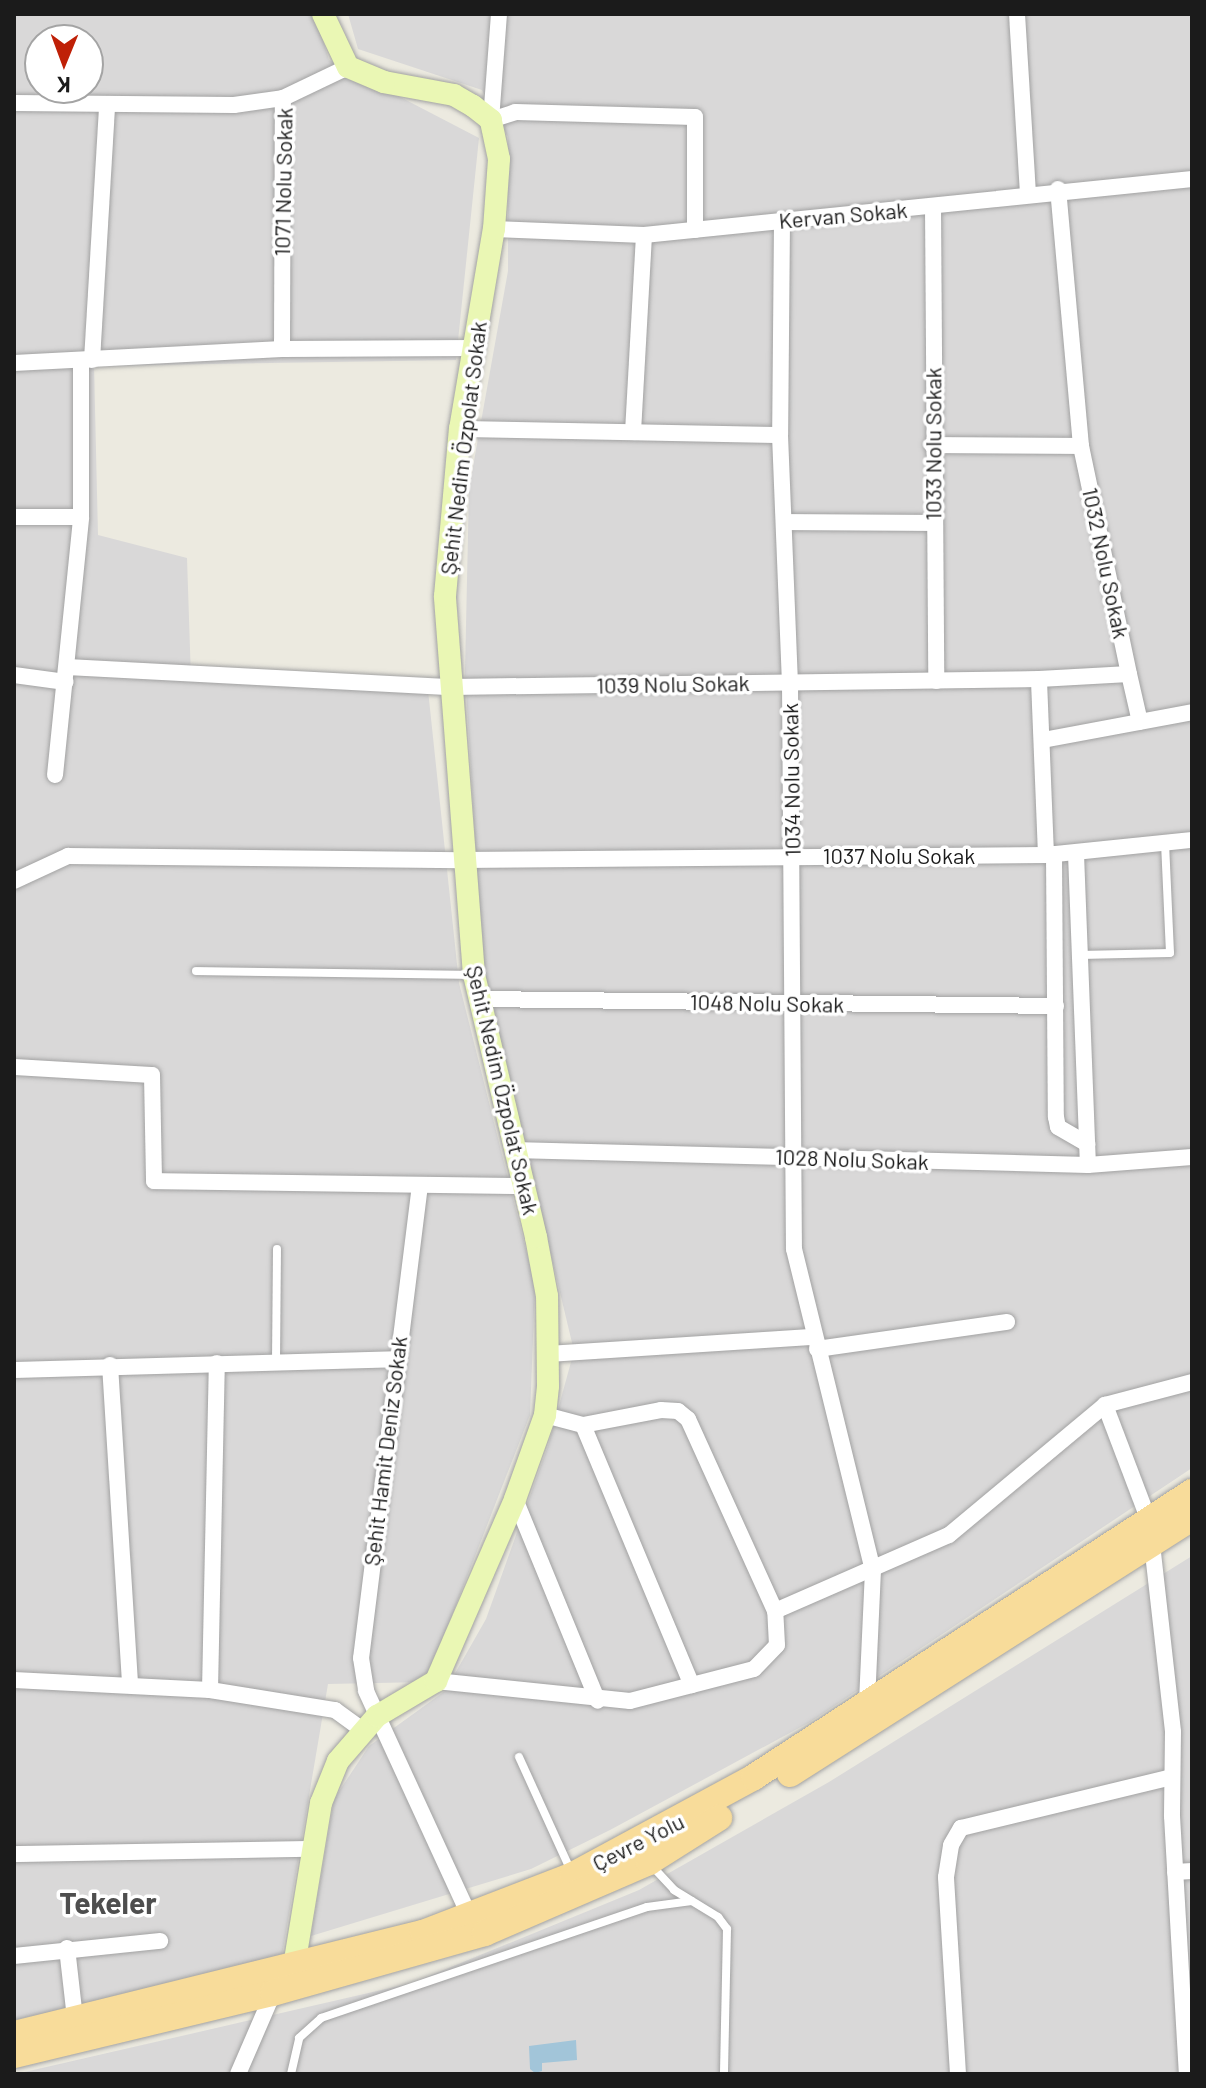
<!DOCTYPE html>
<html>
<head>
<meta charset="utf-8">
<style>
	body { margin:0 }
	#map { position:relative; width:1206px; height:2088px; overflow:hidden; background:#eceae0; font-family:Barlow,sans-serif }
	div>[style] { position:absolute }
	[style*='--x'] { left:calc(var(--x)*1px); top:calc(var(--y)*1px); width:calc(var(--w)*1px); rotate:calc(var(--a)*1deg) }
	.residential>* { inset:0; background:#d9d8d8 }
	.water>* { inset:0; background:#a2c5d9 }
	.roads { filter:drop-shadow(0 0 2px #a2a2a2) drop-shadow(0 0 2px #a2a2a2) }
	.lane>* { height:8px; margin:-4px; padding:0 4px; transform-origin:4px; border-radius:4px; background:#fff }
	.street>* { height:16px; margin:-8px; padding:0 8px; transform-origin:8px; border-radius:8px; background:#fff }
	.secondary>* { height:22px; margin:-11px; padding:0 11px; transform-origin:11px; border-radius:11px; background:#eaf7b4 }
	.primary>* { height:26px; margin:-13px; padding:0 13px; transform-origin:13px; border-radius:13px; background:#f8dc9a }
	span { translate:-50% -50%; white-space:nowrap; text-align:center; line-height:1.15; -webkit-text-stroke:7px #fff; paint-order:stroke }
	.street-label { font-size:22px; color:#1b1b1b }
	.district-label { font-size:30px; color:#4e4e4e; font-weight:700 }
	.frame { position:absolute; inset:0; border:16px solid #1b1b1b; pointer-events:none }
	.north { position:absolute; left:24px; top:24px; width:80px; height:80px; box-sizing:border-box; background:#fff; border:2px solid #a4a4a4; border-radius:50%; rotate:181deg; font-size:22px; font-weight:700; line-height:32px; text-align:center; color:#1b1b1b }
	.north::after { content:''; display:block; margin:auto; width:28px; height:36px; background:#bf2007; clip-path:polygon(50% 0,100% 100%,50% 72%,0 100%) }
</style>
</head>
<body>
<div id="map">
	<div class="residential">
		<i style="clip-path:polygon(evenodd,14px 14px,315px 14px,329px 60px,479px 138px,456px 360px,94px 366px,98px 535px,187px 558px,191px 679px,428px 690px,459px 983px,535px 1286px,530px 1415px,426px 1682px,328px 1684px,281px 1961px,14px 2020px,14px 14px,40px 40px,88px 40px,88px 88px,40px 88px,40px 40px)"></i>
		<i style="clip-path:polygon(348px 14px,1192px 14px,1192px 1468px,810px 1722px,610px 1830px,531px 1869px,311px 1936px,334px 1799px,369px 1746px,445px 1691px,486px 1619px,548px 1446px,574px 1351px,483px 971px,465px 672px,469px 489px,508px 271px,508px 137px,482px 90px,358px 49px)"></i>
		<i style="clip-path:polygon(1192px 1556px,1192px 2074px,16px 2074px,412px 1983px,639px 1890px,829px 1782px)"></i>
	</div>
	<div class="water">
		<i style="clip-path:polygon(576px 2040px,577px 2060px,542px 2063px,542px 2071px,535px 2073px,530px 2069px,529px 2046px)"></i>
	</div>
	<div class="roads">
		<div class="lane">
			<i style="--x:1080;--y:955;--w:90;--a:-1.3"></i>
			<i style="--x:1170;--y:953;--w:110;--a:-92.6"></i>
			<i style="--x:196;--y:971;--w:277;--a:0.8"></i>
			<i style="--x:276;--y:1362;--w:113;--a:-89.5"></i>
			<i style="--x:519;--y:1757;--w:125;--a:65.5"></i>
			<i style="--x:652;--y:1866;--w:33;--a:47"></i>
			<i style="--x:674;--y:1890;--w:52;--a:31.5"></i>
			<i style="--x:718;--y:1917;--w:15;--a:53"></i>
			<i style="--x:727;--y:1929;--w:145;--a:91.2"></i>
			<i style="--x:291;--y:2074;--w:37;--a:-77"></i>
			<i style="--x:299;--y:2038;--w:30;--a:-42"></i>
			<i style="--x:321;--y:2018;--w:344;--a:-18.8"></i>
			<i style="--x:647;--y:1907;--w:45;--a:-7.6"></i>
		</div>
		<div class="street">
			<i style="--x:499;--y:14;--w:106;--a:94.3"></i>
			<i style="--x:491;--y:120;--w:25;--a:-18"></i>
			<i style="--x:515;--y:112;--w:180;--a:1.6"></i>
			<i style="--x:695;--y:117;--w:113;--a:90"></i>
			<i style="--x:1017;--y:14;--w:179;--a:86.5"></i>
			<i style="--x:14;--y:103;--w:220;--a:0.5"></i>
			<i style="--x:234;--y:105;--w:49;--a:-8.1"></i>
			<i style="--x:933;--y:207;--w:474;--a:89.6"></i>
			<i style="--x:782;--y:221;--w:214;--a:90.5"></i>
			<i style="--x:780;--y:435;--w:248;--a:87.7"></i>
			<i style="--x:790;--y:683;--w:566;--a:89.6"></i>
			<i style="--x:794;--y:1249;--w:331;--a:76.2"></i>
			<i style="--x:873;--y:1570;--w:133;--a:92.6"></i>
			<i style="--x:494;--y:229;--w:150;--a:2.3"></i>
			<i style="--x:644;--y:235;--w:551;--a:-5.83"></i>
			<i style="--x:282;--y:349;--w:251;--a:-89.8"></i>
			<i style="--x:283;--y:98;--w:72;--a:-25.5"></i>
			<i style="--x:92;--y:360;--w:254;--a:-86.6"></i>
			<i style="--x:14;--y:363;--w:268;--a:-3"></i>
			<i style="--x:282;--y:349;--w:191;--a:-0.3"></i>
			<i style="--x:460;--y:429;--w:320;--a:1.1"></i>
			<i style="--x:633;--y:432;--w:197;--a:-86.8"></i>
			<i style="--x:932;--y:445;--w:149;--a:0.4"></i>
			<i style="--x:14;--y:517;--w:67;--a:0"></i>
			<i style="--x:784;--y:522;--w:149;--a:0.4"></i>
			<i style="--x:67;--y:667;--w:385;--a:3"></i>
			<i style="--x:451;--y:687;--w:588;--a:-0.78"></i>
			<i style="--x:1129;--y:674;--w:49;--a:77.1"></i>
			<i style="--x:14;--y:675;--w:52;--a:7.7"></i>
			<i style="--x:1043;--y:740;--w:152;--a:-10.6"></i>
			<i style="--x:55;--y:775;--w:259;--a:-84.2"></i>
			<i style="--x:81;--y:517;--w:156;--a:-90"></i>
			<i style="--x:1054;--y:854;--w:263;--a:89.6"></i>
			<i style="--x:1056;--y:1117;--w:10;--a:79"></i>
			<i style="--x:1058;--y:1127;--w:34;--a:30"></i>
			<i style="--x:1076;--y:854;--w:311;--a:87.8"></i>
			<i style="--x:1046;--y:855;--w:176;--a:-92.3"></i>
			<i style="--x:1039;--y:679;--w:90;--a:-3.2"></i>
			<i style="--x:1129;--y:674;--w:233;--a:-101.9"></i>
			<i style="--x:1081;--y:446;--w:258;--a:-95.1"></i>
			<i style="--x:14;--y:881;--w:60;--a:-24.8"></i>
			<i style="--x:68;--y:856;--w:394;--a:0.6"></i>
			<i style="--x:462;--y:860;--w:584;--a:-0.49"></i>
			<i style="--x:1046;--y:855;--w:147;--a:-5.9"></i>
			<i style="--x:478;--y:999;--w:578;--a:0.69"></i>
			<i style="--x:14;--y:1067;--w:138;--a:3.3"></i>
			<i style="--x:152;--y:1075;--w:106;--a:88.9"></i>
			<i style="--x:154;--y:1181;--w:369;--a:0.8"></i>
			<i style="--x:513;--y:1150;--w:575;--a:1.49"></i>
			<i style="--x:1088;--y:1165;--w:104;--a:-4.4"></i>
			<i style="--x:420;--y:1185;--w:477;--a:97.1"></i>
			<i style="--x:361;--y:1658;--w:33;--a:81"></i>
			<i style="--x:366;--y:1691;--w:249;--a:65.3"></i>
			<i style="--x:817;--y:1349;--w:192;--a:-8.1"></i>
			<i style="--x:548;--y:1354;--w:267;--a:-3.7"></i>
			<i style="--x:110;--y:1365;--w:318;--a:86.4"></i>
			<i style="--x:14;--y:1370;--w:382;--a:-1.6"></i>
			<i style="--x:1105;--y:1405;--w:124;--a:69.2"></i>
			<i style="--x:545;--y:1415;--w:39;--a:15"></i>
			<i style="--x:583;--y:1425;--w:79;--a:-10.9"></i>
			<i style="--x:661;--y:1410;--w:17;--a:3"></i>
			<i style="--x:678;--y:1411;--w:13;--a:39"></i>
			<i style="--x:688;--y:1419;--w:211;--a:65.6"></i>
			<i style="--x:583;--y:1425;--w:282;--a:67.3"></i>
			<i style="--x:515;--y:1499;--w:218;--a:67.7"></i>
			<i style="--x:1152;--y:1544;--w:189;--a:83.6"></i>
			<i style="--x:1173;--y:1732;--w:84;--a:90.7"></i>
			<i style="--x:1172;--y:1816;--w:258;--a:86.7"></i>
			<i style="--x:14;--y:1680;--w:196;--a:2.9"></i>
			<i style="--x:210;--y:1690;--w:127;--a:9.1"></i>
			<i style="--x:335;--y:1710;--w:34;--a:36"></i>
			<i style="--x:436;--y:1681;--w:195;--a:5.9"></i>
			<i style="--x:630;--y:1701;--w:128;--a:-14.5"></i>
			<i style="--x:754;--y:1669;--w:33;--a:-46"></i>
			<i style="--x:777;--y:1645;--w:34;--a:-93"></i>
			<i style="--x:775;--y:1611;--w:190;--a:-23.6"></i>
			<i style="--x:949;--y:1535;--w:203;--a:-39.8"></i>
			<i style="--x:1105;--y:1405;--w:90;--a:-14.8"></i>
			<i style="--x:210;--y:1690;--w:327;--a:-88.8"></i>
			<i style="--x:14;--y:1854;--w:300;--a:-1"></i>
			<i style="--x:1175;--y:1872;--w:17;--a:-3"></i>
			<i style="--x:67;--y:1948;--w:70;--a:83.5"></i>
			<i style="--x:14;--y:1956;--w:147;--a:-5.9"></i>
			<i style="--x:238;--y:2074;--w:88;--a:-66.6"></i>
			<i style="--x:958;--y:2074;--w:197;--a:-93.5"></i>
			<i style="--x:946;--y:1877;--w:32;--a:-81"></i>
			<i style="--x:951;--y:1845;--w:20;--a:-60"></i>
			<i style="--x:961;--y:1828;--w:217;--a:-13.6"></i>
		</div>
		<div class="secondary">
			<i style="--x:287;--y:1976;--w:12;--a:-55"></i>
			<i style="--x:294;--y:1966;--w:165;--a:-80.6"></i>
			<i style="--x:321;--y:1803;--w:45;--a:-68"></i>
			<i style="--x:338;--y:1761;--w:60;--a:-49.1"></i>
			<i style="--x:377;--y:1716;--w:69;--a:-30.7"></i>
			<i style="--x:436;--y:1681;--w:198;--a:-66.5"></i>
			<i style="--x:515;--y:1499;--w:89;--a:-70.3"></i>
			<i style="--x:545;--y:1415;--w:29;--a:-84"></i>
			<i style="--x:548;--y:1386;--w:90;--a:-90.6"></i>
			<i style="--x:547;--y:1296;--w:60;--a:-100.6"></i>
			<i style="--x:536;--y:1237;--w:269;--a:-103.3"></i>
			<i style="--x:474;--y:975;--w:380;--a:-94.4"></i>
			<i style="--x:445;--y:596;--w:168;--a:-84.9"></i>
			<i style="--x:460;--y:429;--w:203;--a:-80.4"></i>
			<i style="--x:494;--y:229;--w:70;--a:-85.9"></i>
			<i style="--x:499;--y:159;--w:40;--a:-102"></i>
			<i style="--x:491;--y:120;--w:23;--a:-142"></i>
			<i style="--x:473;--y:106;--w:22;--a:-150"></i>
			<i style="--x:454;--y:95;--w:71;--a:-169.5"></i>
			<i style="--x:384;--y:82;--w:39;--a:-157"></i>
			<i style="--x:348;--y:67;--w:59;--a:-115.3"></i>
		</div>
		<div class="primary">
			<i style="--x:790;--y:1774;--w:477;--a:-32.5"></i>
			<i style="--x:14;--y:2034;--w:421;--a:-13.9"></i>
			<i style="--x:423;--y:1933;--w:161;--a:-21.1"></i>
			<i style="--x:573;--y:1875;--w:206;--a:-28.4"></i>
			<i style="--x:754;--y:1777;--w:523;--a:-33.05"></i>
			<i style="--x:14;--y:2055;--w:266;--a:-13.5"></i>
			<i style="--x:273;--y:1993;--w:220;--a:-15.8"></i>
			<i style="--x:485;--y:1933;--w:179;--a:-23.4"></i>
			<i style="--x:649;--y:1862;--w:83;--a:-32.2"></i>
		</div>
	</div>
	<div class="street-label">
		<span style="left:283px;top:182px;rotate:-89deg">1071 Nolu Sokak</span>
		<span style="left:843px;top:215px;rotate:-5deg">Kervan Sokak</span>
		<span style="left:933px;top:444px;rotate:-90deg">1033 Nolu Sokak</span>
		<span style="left:463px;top:448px;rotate:-83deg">Şehit Nedim Özpolat Sokak</span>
		<span style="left:1106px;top:563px;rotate:78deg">1032 Nolu Sokak</span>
		<span style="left:673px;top:684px;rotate:-1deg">1039 Nolu Sokak</span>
		<span style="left:791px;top:780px;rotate:-91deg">1034 Nolu Sokak</span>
		<span style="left:899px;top:856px">1037 Nolu Sokak</span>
		<span style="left:767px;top:1003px;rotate:1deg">1048 Nolu Sokak</span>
		<span style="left:503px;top:1090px;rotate:77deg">Şehit Nedim Özpolat Sokak</span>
		<span style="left:852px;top:1159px;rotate:2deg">1028 Nolu Sokak</span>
		<span style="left:385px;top:1451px;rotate:-83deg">Şehit Hamit Deniz Sokak</span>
		<span style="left:638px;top:1842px;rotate:-27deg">Çevre Yolu</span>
	</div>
	<div class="district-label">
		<span style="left:108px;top:1902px">Tekeler</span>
	</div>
	<div class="frame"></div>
	<div class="north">K</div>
</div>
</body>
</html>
